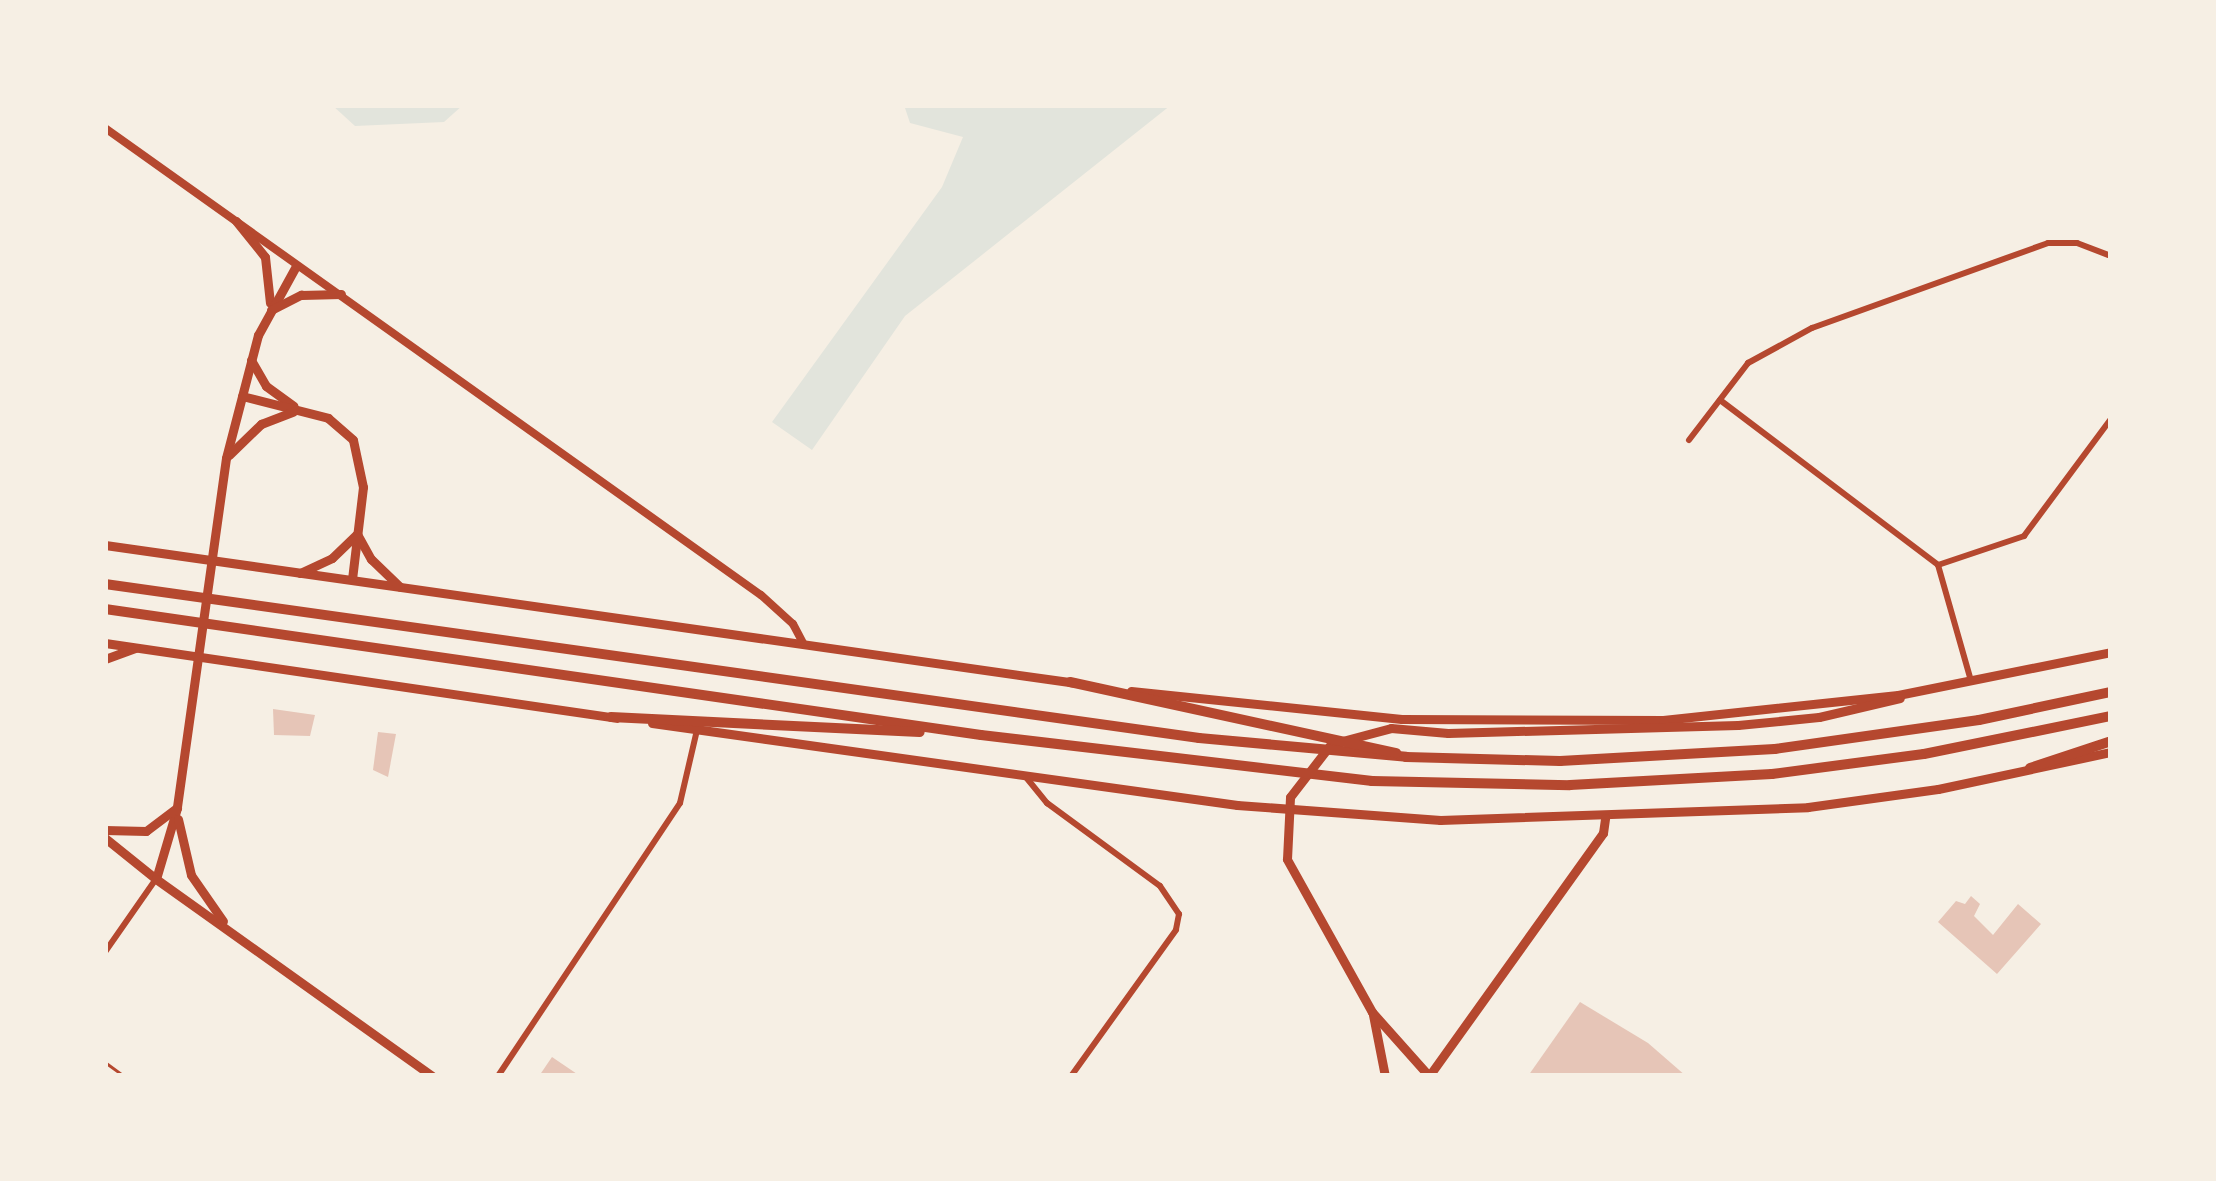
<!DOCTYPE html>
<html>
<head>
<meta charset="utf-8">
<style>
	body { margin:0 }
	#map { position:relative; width:2216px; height:1181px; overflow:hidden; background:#f6efe4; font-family:"Crimson Pro",serif }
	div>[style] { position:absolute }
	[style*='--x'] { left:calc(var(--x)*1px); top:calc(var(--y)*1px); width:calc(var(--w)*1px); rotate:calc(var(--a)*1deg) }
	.green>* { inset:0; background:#e2e4dc }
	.building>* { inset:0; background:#e6c5b7 }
	.service>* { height:2.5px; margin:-1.25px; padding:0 1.25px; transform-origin:1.25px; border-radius:1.25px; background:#b5482f }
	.minor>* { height:6px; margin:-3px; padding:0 3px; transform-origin:3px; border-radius:3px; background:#b5482f }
	.tertiary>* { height:8px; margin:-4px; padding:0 4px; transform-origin:4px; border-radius:4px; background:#b5482f }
	.secondary>* { height:9px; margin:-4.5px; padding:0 4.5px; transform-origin:4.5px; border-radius:4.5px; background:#b5482f }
	.primary>* { height:9px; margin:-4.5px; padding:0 4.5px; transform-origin:4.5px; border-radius:4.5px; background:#b5482f }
	.motorway>* { height:10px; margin:-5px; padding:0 5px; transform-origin:5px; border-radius:5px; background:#b5482f }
	span { translate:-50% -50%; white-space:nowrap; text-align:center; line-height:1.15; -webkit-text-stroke:8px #f6efe4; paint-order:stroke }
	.frame { position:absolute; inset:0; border:108px solid #f6efe4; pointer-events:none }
</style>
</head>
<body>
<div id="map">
	<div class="green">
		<i style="clip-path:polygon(332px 105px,463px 105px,444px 122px,355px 126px)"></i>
		<i style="clip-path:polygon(904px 105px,1171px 105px,905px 316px,812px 450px,772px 422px,942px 187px,963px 137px,910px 123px)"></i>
	</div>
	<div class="building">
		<i style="clip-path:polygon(273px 709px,315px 715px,310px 736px,274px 735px)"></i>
		<i style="clip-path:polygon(378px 732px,396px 734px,388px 777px,373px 770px)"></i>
		<i style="clip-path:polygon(1971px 896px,1980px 904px,1974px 916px,1993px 935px,2018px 904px,2041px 924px,1997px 974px,1938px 922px,1956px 901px,1965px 904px)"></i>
		<i style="clip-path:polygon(1580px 1002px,1648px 1043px,1686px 1076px,1528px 1076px)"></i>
		<i style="clip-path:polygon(552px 1057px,580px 1076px,539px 1076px)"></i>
	</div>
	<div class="service">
		<i style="--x:105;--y:1062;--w:24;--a:36"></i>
	</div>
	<div class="minor">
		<i style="--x:1720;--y:400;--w:273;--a:37.1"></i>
		<i style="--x:1938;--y:565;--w:121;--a:74.1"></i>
		<i style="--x:1689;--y:440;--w:97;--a:-52.5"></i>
		<i style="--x:1748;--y:363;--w:73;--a:-28.7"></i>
		<i style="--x:1812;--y:328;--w:251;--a:-19.8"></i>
		<i style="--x:2048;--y:243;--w:29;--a:0"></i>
		<i style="--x:2077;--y:243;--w:36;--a:21"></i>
		<i style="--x:1938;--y:565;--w:91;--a:-18.6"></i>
		<i style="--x:2024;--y:536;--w:146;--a:-53.4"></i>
		<i style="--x:1025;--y:776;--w:35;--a:51"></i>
		<i style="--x:1047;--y:803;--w:140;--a:36.3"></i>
		<i style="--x:1160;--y:886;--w:34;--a:56"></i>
		<i style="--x:1179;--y:914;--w:16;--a:101"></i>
		<i style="--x:1176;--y:930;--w:180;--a:125.7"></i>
		<i style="--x:105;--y:952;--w:89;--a:-55.1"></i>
		<i style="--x:498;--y:1076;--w:328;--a:-56.3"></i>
		<i style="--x:680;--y:803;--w:75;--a:-76.9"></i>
	</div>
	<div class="tertiary">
		<i style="--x:105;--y:128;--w:805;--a:35.45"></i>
		<i style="--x:761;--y:595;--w:43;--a:42.2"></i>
		<i style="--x:793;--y:624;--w:21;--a:62"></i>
	</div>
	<div class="secondary">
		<i style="--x:105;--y:545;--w:981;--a:8.09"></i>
		<i style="--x:105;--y:643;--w:517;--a:8.33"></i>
		<i style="--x:105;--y:659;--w:32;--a:-20"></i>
		<i style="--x:1131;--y:691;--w:272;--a:5.9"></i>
		<i style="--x:1402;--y:719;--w:261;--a:0.2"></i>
		<i style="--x:1663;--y:720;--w:236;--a:-6.1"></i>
		<i style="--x:1898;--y:695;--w:217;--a:-11.4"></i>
		<i style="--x:652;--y:723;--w:591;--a:7.98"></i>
		<i style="--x:1237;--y:805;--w:204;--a:4.2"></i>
		<i style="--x:1440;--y:820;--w:368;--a:-2"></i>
		<i style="--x:1808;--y:807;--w:131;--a:-7.9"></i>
		<i style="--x:1938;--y:789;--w:177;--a:-12.1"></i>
		<i style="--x:105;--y:838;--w:65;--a:38.8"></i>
		<i style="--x:1373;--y:1015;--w:62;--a:78.9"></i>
		<i style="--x:1429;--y:1076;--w:86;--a:-131.7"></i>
		<i style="--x:1372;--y:1012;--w:175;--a:-119.1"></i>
		<i style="--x:1287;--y:859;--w:62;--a:-87.2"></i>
		<i style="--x:1290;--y:797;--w:67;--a:-52.3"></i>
		<i style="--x:1331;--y:744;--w:62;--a:-14.9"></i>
		<i style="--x:1391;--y:728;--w:57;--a:5"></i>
		<i style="--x:1448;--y:733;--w:290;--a:-1.6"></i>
		<i style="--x:1738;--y:725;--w:81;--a:-5.6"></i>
		<i style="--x:1819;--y:717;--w:83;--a:-13.2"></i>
		<i style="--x:1429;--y:1076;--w:299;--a:-54.4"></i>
		<i style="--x:1603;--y:833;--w:15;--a:-82"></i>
	</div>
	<div class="primary">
		<i style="--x:236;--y:221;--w:46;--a:51.1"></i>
		<i style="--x:265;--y:257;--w:46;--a:83.8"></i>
		<i style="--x:296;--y:266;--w:79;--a:118.8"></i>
		<i style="--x:258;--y:335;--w:127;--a:104.6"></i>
		<i style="--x:226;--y:458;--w:353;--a:98"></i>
		<i style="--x:177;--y:808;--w:74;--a:106.5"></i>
		<i style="--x:156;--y:879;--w:339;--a:35.5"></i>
		<i style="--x:271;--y:310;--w:34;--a:-27"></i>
		<i style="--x:301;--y:295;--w:40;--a:-1.4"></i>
		<i style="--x:251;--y:360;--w:30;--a:60"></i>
		<i style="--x:266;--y:386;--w:34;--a:36"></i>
		<i style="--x:242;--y:396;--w:89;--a:14.3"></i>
		<i style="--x:328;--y:418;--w:33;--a:41"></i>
		<i style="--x:353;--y:440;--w:48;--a:78"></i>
		<i style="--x:363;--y:487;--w:93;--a:96.8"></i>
		<i style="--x:229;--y:455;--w:45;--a:-44.1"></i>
		<i style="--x:261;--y:424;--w:34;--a:-21"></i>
		<i style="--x:300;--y:573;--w:35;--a:-25"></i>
		<i style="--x:332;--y:558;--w:35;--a:-44"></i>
		<i style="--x:357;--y:534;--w:29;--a:61"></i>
		<i style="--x:371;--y:559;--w:40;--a:44"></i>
		<i style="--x:178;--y:819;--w:57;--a:76.9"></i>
		<i style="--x:191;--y:875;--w:56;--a:55.2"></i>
		<i style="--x:105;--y:830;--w:41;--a:1.4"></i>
		<i style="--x:146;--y:831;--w:39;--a:-37"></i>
	</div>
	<div class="motorway">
		<i style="--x:105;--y:584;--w:1105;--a:8.01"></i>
		<i style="--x:1199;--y:738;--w:208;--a:5.2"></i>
		<i style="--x:1406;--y:757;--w:154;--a:1.5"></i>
		<i style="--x:1560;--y:761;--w:215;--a:-3.2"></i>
		<i style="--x:1775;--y:749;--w:206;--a:-8.1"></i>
		<i style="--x:1979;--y:720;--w:135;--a:-12"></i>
		<i style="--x:105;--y:609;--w:885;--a:8.19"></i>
		<i style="--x:981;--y:735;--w:394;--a:6.7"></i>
		<i style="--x:1372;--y:781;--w:198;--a:1.2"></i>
		<i style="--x:1570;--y:785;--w:202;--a:-3.1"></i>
		<i style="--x:1772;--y:774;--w:153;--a:-7.5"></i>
		<i style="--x:1924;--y:754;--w:191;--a:-11.5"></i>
		<i style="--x:1070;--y:682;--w:334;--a:12.3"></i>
		<i style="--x:611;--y:717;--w:309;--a:2.8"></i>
		<i style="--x:2030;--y:768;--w:85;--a:-18.4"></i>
	</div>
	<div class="frame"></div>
</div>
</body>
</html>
